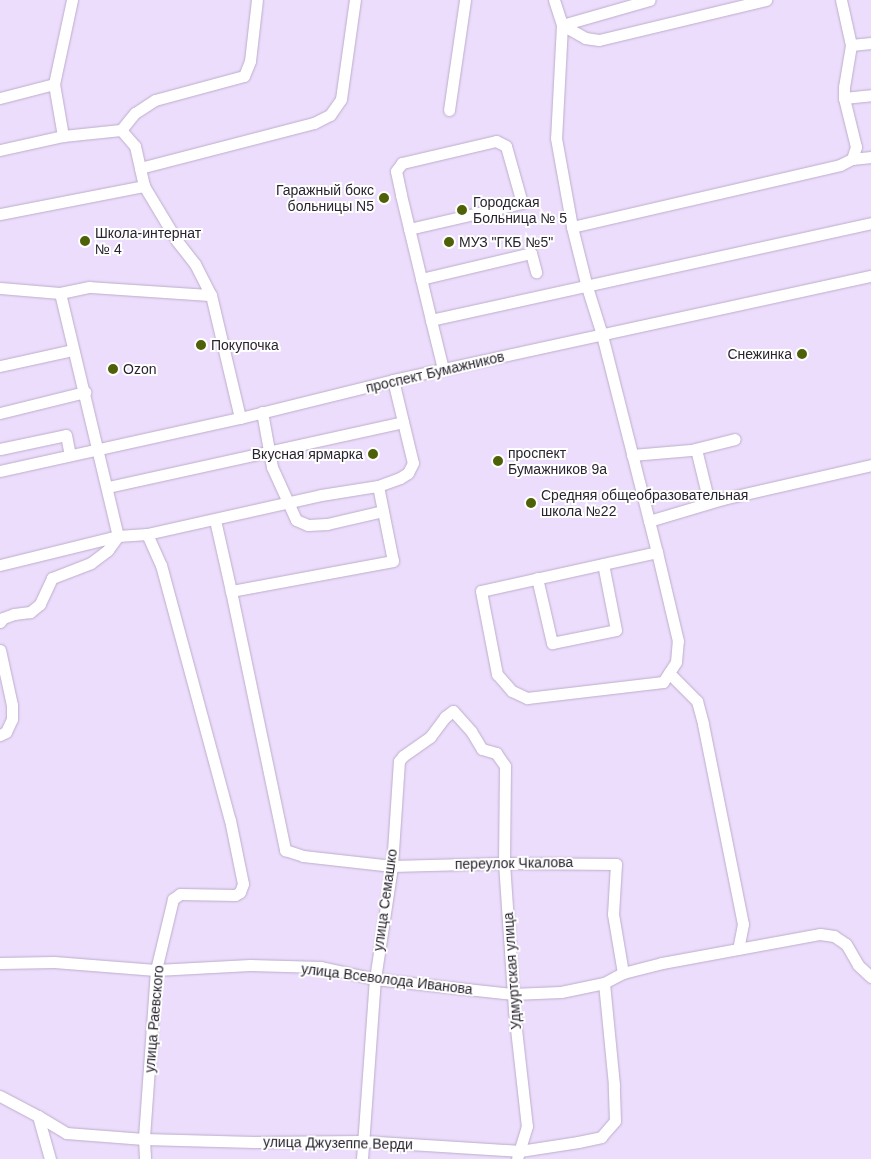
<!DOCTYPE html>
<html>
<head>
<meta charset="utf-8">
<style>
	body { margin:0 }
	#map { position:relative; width:871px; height:1159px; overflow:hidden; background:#ecddfc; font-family:Arial,sans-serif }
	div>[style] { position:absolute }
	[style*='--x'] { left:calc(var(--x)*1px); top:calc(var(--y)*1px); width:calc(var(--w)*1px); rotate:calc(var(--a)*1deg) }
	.roads { filter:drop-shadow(0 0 1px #bcadcb) drop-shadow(0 0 1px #bcadcb) }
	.minor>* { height:11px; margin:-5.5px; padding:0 5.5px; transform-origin:5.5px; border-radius:5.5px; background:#fff }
	.dots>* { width:14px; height:14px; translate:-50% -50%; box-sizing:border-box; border:2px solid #fff; border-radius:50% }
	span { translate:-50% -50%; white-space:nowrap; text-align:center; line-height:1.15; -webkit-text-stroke:4px #fff; paint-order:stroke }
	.poi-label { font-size:14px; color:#2a242f }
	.right { translate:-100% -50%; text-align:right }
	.left { translate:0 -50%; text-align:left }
	.street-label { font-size:14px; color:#2a242f }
</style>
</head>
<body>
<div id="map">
	<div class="roads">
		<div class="minor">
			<i style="--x:554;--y:0;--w:26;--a:72"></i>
			<i style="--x:562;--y:25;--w:113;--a:93"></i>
			<i style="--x:556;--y:138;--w:90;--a:79.8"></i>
			<i style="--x:572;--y:227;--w:62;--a:76"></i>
			<i style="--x:587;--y:287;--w:50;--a:72.6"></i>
			<i style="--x:602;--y:335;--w:224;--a:75.8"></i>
			<i style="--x:657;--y:552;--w:180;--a:167.5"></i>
			<i style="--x:481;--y:591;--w:85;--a:79.1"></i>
			<i style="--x:497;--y:674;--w:23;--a:49"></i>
			<i style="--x:512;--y:691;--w:17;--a:25"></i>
			<i style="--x:527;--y:698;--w:137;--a:-6.7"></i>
			<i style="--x:663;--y:682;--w:24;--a:-57"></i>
			<i style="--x:676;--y:662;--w:21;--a:-85"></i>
			<i style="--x:678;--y:641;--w:91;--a:-103.3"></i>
			<i style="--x:562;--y:25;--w:26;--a:29"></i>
			<i style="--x:585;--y:38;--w:14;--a:8"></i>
			<i style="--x:599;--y:40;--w:172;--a:-13.5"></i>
			<i style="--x:562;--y:25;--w:91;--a:-15.9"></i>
			<i style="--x:851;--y:45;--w:20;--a:-6"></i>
			<i style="--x:54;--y:84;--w:53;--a:80.2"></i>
			<i style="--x:0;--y:98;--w:56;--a:-14.5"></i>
			<i style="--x:54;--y:84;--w:86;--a:-77.9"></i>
			<i style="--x:844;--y:98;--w:27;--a:-6"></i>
			<i style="--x:449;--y:110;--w:111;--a:-81.7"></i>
			<i style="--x:121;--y:130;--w:22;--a:-51"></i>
			<i style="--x:135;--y:113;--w:24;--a:-33"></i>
			<i style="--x:155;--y:100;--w:92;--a:-15.1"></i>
			<i style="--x:244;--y:76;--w:16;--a:-68"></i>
			<i style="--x:250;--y:61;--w:61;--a:-83.5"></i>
			<i style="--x:0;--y:150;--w:65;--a:-12.5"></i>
			<i style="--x:63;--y:136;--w:58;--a:-5.9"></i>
			<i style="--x:121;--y:130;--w:21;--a:49"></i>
			<i style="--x:135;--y:146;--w:41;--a:77.3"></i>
			<i style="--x:144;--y:186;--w:64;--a:59"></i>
			<i style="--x:177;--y:241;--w:29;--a:52"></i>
			<i style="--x:195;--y:264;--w:35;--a:63"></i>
			<i style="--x:852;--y:159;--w:19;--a:-6"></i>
			<i style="--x:140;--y:168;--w:180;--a:-14.5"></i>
			<i style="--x:314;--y:123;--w:18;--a:-27"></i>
			<i style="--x:330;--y:115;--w:19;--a:-55"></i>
			<i style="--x:341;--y:99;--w:100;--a:-82"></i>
			<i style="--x:0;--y:214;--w:147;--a:-11"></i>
			<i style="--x:572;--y:227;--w:275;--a:-13"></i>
			<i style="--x:840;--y:165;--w:13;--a:-27"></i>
			<i style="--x:852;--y:159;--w:13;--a:-72"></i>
			<i style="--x:856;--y:147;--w:50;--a:-103.8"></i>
			<i style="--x:844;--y:98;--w:11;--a:-90"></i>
			<i style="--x:844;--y:87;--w:43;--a:-80.5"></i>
			<i style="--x:851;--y:45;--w:46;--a:-102.5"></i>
			<i style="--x:409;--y:229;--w:116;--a:-13"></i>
			<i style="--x:522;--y:203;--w:59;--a:-105.7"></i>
			<i style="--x:506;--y:146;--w:11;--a:-153"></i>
			<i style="--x:496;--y:141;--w:97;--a:166.8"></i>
			<i style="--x:402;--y:163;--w:10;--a:127"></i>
			<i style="--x:396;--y:171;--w:25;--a:78"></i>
			<i style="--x:401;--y:195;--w:129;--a:76.5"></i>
			<i style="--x:421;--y:279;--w:113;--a:-13.3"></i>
			<i style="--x:531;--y:253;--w:20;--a:75"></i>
			<i style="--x:0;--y:288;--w:60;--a:4.8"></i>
			<i style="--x:60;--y:293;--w:250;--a:76.6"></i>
			<i style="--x:118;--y:536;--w:29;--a:-4"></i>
			<i style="--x:147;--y:534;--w:34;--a:66"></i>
			<i style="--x:161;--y:565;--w:264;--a:74.9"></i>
			<i style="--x:230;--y:820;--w:65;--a:78.5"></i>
			<i style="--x:243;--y:884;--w:9;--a:111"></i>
			<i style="--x:240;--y:892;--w:6;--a:149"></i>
			<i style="--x:235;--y:895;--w:55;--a:-179"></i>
			<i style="--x:180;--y:894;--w:9;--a:144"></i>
			<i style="--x:173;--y:899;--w:73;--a:103.5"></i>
			<i style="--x:156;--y:970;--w:169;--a:94.1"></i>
			<i style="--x:144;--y:1139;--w:20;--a:87"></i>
			<i style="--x:60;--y:293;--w:30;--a:-12"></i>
			<i style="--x:89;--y:287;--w:122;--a:3.8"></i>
			<i style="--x:211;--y:295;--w:126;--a:76.7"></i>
			<i style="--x:0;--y:366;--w:75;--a:-12.4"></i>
			<i style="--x:443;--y:369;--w:50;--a:-103.8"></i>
			<i style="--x:431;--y:320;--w:451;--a:-12.4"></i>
			<i style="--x:393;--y:380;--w:85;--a:76.5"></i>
			<i style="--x:413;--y:463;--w:11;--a:117"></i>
			<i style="--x:408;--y:473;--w:9;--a:148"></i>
			<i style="--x:400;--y:478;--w:23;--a:160"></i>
			<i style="--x:378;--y:486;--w:76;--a:78.7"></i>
			<i style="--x:393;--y:561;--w:165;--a:169.5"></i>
			<i style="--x:231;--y:591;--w:265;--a:78.2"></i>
			<i style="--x:285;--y:850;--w:19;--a:18"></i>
			<i style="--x:303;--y:856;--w:90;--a:6.4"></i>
			<i style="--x:392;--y:866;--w:112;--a:-1.5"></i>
			<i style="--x:504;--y:863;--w:112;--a:0.5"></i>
			<i style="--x:616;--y:864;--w:50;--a:93.4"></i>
			<i style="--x:613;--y:914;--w:60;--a:80.4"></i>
			<i style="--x:262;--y:412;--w:56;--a:79.7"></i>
			<i style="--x:272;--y:467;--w:58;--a:65.6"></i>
			<i style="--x:296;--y:520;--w:13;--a:23"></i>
			<i style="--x:308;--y:525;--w:19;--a:-3"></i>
			<i style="--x:327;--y:524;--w:57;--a:-13.1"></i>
			<i style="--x:0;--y:413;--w:88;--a:-13.9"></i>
			<i style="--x:0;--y:449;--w:67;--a:-12"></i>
			<i style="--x:66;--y:435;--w:20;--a:79"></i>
			<i style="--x:696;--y:449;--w:46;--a:76.3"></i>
			<i style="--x:632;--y:455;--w:59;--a:-4.8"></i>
			<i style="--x:691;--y:450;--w:45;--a:-14"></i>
			<i style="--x:0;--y:471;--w:246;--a:-12.5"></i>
			<i style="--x:240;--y:418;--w:158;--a:-13.9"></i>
			<i style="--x:393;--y:380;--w:489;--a:-12.3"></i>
			<i style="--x:108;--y:487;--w:302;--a:-12.4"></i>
			<i style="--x:215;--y:520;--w:73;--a:77.3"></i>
			<i style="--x:649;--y:521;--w:77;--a:-16.6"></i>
			<i style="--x:723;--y:499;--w:152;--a:-12.9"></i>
			<i style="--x:147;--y:534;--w:178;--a:-12.6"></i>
			<i style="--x:321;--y:495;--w:58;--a:-9"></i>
			<i style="--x:0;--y:565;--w:122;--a:-13.8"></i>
			<i style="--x:118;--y:536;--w:17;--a:126"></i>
			<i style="--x:108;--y:550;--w:21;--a:143"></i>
			<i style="--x:91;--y:563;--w:42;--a:159"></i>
			<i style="--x:52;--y:578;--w:29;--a:115"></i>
			<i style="--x:40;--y:604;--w:13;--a:141"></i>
			<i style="--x:30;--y:612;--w:16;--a:173"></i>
			<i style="--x:14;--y:614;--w:12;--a:160"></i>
			<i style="--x:3;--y:618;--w:5;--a:127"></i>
			<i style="--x:537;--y:578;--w:67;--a:77"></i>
			<i style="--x:552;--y:643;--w:65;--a:-11.5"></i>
			<i style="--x:616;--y:630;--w:67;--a:-101.1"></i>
			<i style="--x:0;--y:650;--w:56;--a:77.7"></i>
			<i style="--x:12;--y:705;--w:14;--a:90"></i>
			<i style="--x:12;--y:719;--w:14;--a:115"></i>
			<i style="--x:6;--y:732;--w:7;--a:153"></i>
			<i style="--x:669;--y:673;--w:40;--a:45"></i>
			<i style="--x:697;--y:701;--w:24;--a:75"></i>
			<i style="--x:703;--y:724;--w:204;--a:78.7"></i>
			<i style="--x:743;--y:924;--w:25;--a:101"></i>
			<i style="--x:0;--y:963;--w:54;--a:-1.1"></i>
			<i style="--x:54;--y:962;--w:102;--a:4.5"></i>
			<i style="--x:156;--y:970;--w:94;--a:-3"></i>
			<i style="--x:250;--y:965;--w:71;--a:1.6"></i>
			<i style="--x:321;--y:967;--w:55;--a:12.5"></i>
			<i style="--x:375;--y:979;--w:138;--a:6.2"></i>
			<i style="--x:512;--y:994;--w:49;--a:-2.3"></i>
			<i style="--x:561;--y:992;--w:44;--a:-11.8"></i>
			<i style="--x:604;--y:983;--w:21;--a:-28"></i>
			<i style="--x:623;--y:973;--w:40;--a:-14.4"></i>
			<i style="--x:662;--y:963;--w:161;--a:-10.4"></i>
			<i style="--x:820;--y:934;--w:14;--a:8"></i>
			<i style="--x:834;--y:936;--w:14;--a:34"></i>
			<i style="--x:846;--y:944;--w:24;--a:60"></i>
			<i style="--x:858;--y:965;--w:18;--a:43"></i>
			<i style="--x:0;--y:1096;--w:43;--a:27.8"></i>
			<i style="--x:38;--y:1116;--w:45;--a:74.4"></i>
			<i style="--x:38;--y:1116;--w:33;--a:31"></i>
			<i style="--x:66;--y:1133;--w:78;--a:4.4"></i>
			<i style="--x:144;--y:1139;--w:110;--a:1.6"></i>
			<i style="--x:254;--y:1142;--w:108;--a:-0.5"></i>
			<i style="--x:362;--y:1141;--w:158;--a:3.6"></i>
			<i style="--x:520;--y:1151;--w:59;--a:-8.8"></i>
			<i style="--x:578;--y:1142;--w:24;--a:-12"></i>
			<i style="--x:601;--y:1137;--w:21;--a:-49"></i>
			<i style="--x:615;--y:1121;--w:36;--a:-92"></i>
			<i style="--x:614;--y:1085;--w:102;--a:-95.6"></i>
			<i style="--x:362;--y:1159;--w:180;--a:-85.9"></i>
			<i style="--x:375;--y:979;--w:114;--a:-81.4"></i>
			<i style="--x:392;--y:866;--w:105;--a:-86.2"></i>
			<i style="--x:399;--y:761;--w:6;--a:-51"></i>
			<i style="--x:403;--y:756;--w:33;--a:-35"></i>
			<i style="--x:430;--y:737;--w:25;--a:-53"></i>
			<i style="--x:445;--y:717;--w:10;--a:-37"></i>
			<i style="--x:453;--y:711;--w:27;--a:48"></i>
			<i style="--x:471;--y:731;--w:21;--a:59"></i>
			<i style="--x:482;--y:749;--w:15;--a:16"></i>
			<i style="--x:496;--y:753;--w:16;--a:55"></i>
			<i style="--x:505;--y:766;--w:97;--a:90.6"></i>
			<i style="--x:504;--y:863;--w:148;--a:86.1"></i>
			<i style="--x:514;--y:1011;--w:116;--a:83.6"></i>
			<i style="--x:527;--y:1126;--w:34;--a:107"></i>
		</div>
	</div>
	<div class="dots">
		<i style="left:384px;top:198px;background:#4e6108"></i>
		<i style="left:462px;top:210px;background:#4e6108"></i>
		<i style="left:85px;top:241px;background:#4e6108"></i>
		<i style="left:449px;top:242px;background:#4e6108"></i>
		<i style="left:201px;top:345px;background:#4e6108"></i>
		<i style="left:802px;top:354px;background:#4e6108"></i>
		<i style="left:113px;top:369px;background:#4e6108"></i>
		<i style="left:373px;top:454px;background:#4e6108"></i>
		<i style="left:498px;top:461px;background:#4e6108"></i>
		<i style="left:531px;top:503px;background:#4e6108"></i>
	</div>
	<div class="poi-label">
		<span class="right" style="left:374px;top:198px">Гаражный бокс<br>больницы N5</span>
		<span class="left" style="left:473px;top:210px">Городская<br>Больница № 5</span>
		<span class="left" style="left:95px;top:241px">Школа-интернат<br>№ 4</span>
		<span class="left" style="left:459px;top:242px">МУЗ "ГКБ №5"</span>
		<span class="left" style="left:211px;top:345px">Покупочка</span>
		<span class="right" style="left:792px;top:354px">Снежинка</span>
		<span class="left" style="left:123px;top:369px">Ozon</span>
		<span class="left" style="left:508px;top:461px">проспект<br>Бумажников 9а</span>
		<span class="right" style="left:363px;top:454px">Вкусная ярмарка</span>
		<span class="left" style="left:541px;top:503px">Средняя общеобразовательная<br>школа №22</span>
	</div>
	<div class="street-label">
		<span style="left:435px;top:372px;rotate:-13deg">проспект Бумажников</span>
		<span style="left:514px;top:863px;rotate:-1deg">переулок Чкалова</span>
		<span style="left:385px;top:900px;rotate:-82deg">улица Семашко</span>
		<span style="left:512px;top:971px;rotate:-94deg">Удмуртская улица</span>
		<span style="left:387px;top:979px;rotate:7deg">улица Всеволода Иванова</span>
		<span style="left:154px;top:1019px;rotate:-85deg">улица Раевского</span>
		<span style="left:338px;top:1143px;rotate:1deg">улица Джузеппе Верди</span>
	</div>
</div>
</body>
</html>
